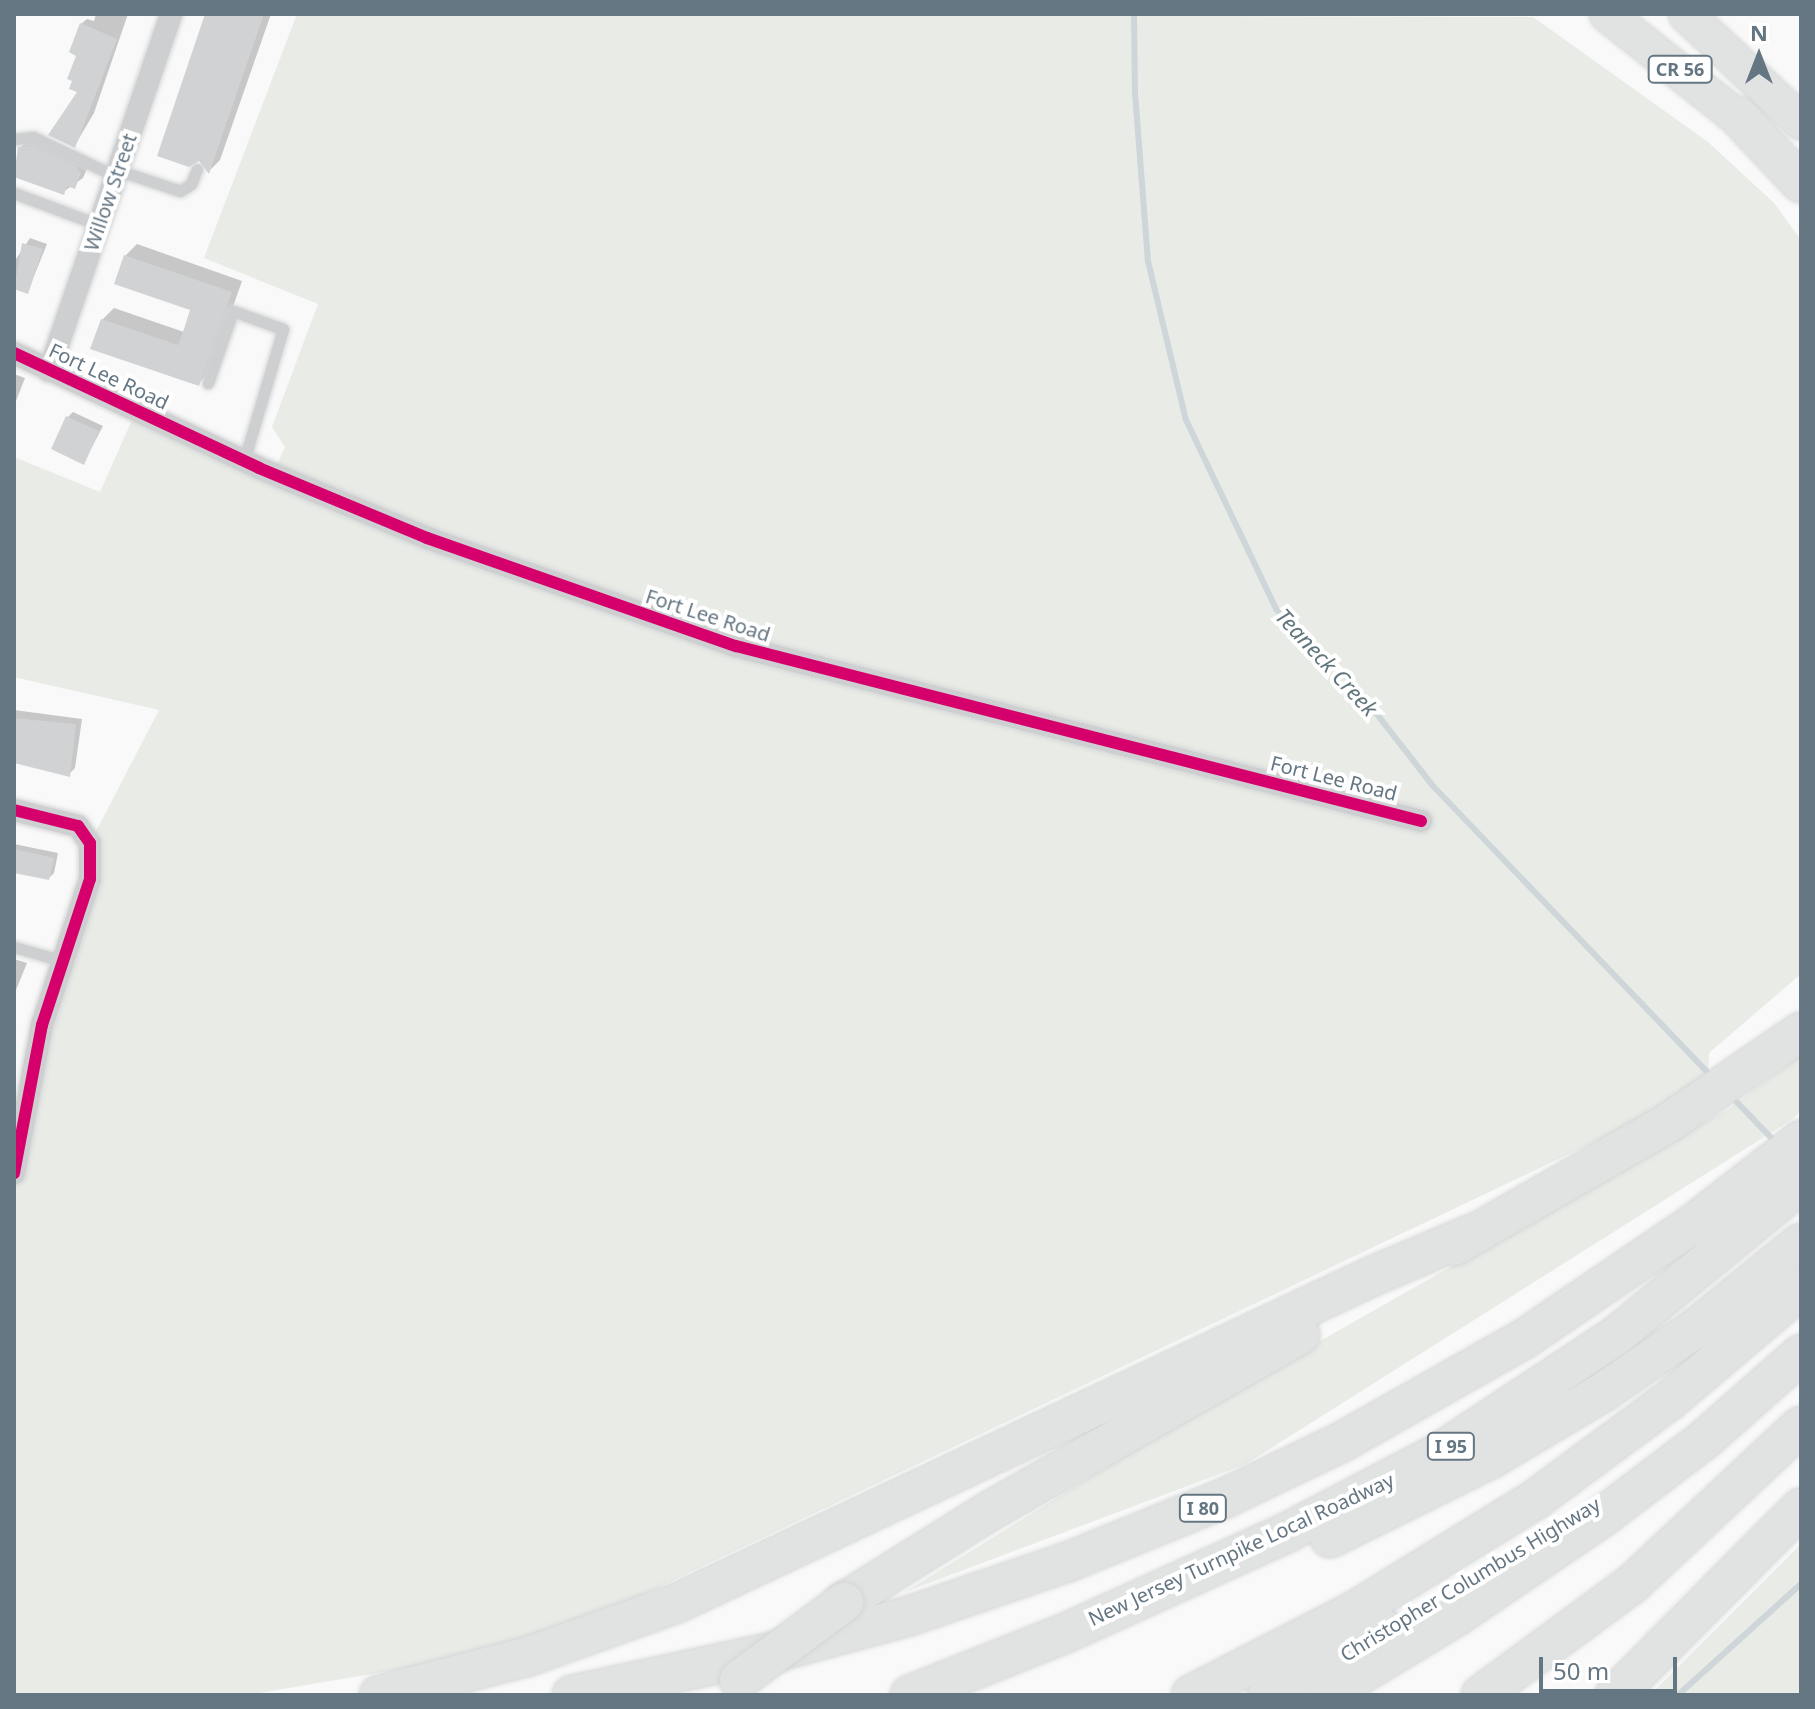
<!DOCTYPE html>
<html>
<head>
<meta charset="utf-8">
<style>
	body { margin:0 }
	#map { position:relative; width:1815px; height:1709px; overflow:hidden; background:#f9f9f9; font-family:"Noto Sans",sans-serif }
	div>[style] { position:absolute }
	[style*='--x'] { left:calc(var(--x)*1px); top:calc(var(--y)*1px); width:calc(var(--w)*1px); rotate:calc(var(--a)*1deg) }
	.green>* { inset:0; background:#e8ebe6 }
	.shadow>* { inset:0; background:#0003 }
	.stream>* { height:6px; margin:-3px; padding:0 3px; transform-origin:3px; border-radius:3px; background:#ced6d9 }
	.building>* { inset:0; background:#d0d2d3 }
	.roads { filter:drop-shadow(0 0 2px #d5d6d7) drop-shadow(0 0 2px #d5d6d7) }
	.lane>* { height:11px; margin:-5.5px; padding:0 5.5px; transform-origin:5.5px; border-radius:5.5px; background:#cecfd0 }
	.street>* { height:22px; margin:-11px; padding:0 11px; transform-origin:11px; border-radius:11px; background:#cecfd0 }
	.primary>* { height:34px; margin:-17px; padding:0 17px; transform-origin:17px; border-radius:17px; background:#e1e2e2 }
	.highway>* { height:38px; margin:-19px; padding:0 19px; transform-origin:19px; border-radius:19px; background:#e1e2e2 }
	.bridges { filter:drop-shadow(0 0 2px #d5d6d6) drop-shadow(0 0 2px #d5d6d6) }
	.highway-bridge>* { height:38px; margin:-19px; padding:0 19px; transform-origin:19px; border-radius:19px; background:#e1e2e2 }
	.cycleway>* { height:12px; margin:-6px; padding:0 6px; transform-origin:6px; border-radius:6px; background:#d6006c }
	span { translate:-50% -50%; white-space:nowrap; text-align:center; line-height:1.15; -webkit-text-stroke:8px #fff; paint-order:stroke }
	.shield-label span { padding:2px 6px; background:#fff; border:2px solid; border-radius:6px; -webkit-text-stroke-width:0 }
	.shield-label { font-size:18px; color:#657683; font-weight:700 }
	.street-label { font-size:20px; color:#657683 }
	.water-label { font-size:22px; color:#60757c; font-style:italic }
	.frame { position:absolute; inset:0; border:16px solid #657683; pointer-events:none }
	.north { position:absolute; left:1719px; top:16px; width:80px; height:80px; -webkit-text-stroke:6px #fff; paint-order:stroke; rotate:0deg; font-size:22px; font-weight:700; line-height:32px; text-align:center; color:#657683 }
	.north::after { content:''; display:block; margin:auto; width:28px; height:36px; background:#657683; clip-path:polygon(50% 0,100% 100%,50% 72%,0 100%) }
	.scale { position:absolute; left:1539px; top:1657px; width:138px; height:36px; box-sizing:border-box; border:4px solid #657683; border-top:0; padding-left:10px; font-size:24px; line-height:28px; white-space:nowrap; color:#657683; -webkit-text-stroke:6px #fff; paint-order:stroke }
</style>
</head>
<body>
<div id="map">
	<div class="green">
		<i style="clip-path:polygon(297px 14px,1533px 17px,1708px 142px,1774px 203px,1801px 240px,1801px 974px,1709px 1053px,1708px 1088px,533px 1647px,247px 1695px,14px 1695px,14px 1173px,90px 843px,159px 710px,14px 677px,14px 457px,100px 492px,136px 411px,273px 474px,285px 447px,272px 427px,318px 304px,204px 258px)"></i>
		<i style="clip-path:polygon(1801px 1055px,1801px 1111px,1791px 1120px,1246px 1464px,905px 1592px,1197px 1411px,1730px 1108px)"></i>
		<i style="clip-path:polygon(1801px 1544px,1801px 1695px,1650px 1695px)"></i>
	</div>
	<div class="shadow">
		<i style="clip-path:polygon(96px 14px,128px 14px,94px 113px,75px 145px,81px 24px,87px 19px,94px 21px)"></i>
		<i style="clip-path:polygon(206px 14px,271px 14px,220px 160px,209px 171px,200px 158px,159px 155px)"></i>
		<i style="clip-path:polygon(29px 139px,89px 164px,83px 178px,63px 192px,14px 175px,20px 148px)"></i>
		<i style="clip-path:polygon(30px 238px,47px 244px,28px 291px,14px 285px,14px 262px)"></i>
		<i style="clip-path:polygon(137px 244px,242px 281px,210px 372px,198px 384px,102px 320px,114px 308px,184px 332px,193px 309px,125px 256px)"></i>
		<i style="clip-path:polygon(14px 374px,25px 378px,14px 406px)"></i>
		<i style="clip-path:polygon(73px 412px,103px 426px,84px 462px,68px 417px)"></i>
		<i style="clip-path:polygon(14px 710px,82px 719px,75px 768px,69px 774px,14px 762px)"></i>
		<i style="clip-path:polygon(14px 844px,58px 853px,54px 873px,49px 878px,14px 872px)"></i>
		<i style="clip-path:polygon(14px 959px,27px 963px,14px 995px)"></i>
	</div>
	<div class="stream">
		<i style="--x:1134;--y:14;--w:79;--a:89.3"></i>
		<i style="--x:1135;--y:93;--w:169;--a:85.6"></i>
		<i style="--x:1148;--y:261;--w:163;--a:76.6"></i>
		<i style="--x:1186;--y:420;--w:209;--a:64.5"></i>
		<i style="--x:1276;--y:609;--w:104;--a:43.8"></i>
		<i style="--x:1351;--y:681;--w:133;--a:52"></i>
		<i style="--x:1433;--y:786;--w:403;--a:46.2"></i>
		<i style="--x:1731;--y:1096;--w:65;--a:46.2"></i>
		<i style="--x:1678;--y:1695;--w:166;--a:-42.1"></i>
	</div>
	<div class="building">
		<i style="clip-path:polygon(205px 14px,264px 14px,209px 174px,199px 161px,189px 167px,157px 156px)"></i>
		<i style="clip-path:polygon(80px 23px,117px 39px,75px 148px,48px 135px,77px 92px,69px 89px,72px 81px,67px 79px,76px 56px,69px 52px)"></i>
		<i style="clip-path:polygon(32px 146px,75px 166px,81px 173px,75px 189px,67px 186px,64px 195px,14px 177px,18px 147px)"></i>
		<i style="clip-path:polygon(22px 243px,43px 249px,28px 294px,14px 289px)"></i>
		<i style="clip-path:polygon(124px 255px,232px 292px,199px 386px,90px 349px,101px 319px,178px 345px,184px 329px,190px 310px,114px 284px)"></i>
		<i style="clip-path:polygon(66px 416px,99px 431px,84px 465px,51px 449px)"></i>
		<i style="clip-path:polygon(14px 718px,76px 724px,70px 777px,14px 763px)"></i>
		<i style="clip-path:polygon(14px 849px,54px 858px,49px 880px,14px 873px)"></i>
	</div>
	<div class="roads">
		<div class="lane">
			<i style="--x:14;--y:139;--w:19;--a:-6"></i>
			<i style="--x:33;--y:137;--w:91;--a:25.4"></i>
			<i style="--x:117;--y:170;--w:66;--a:18.4"></i>
			<i style="--x:180;--y:191;--w:13;--a:-32"></i>
			<i style="--x:191;--y:184;--w:16;--a:-68"></i>
			<i style="--x:14;--y:193;--w:91;--a:20.6"></i>
			<i style="--x:208;--y:383;--w:76;--a:-70.9"></i>
			<i style="--x:233;--y:311;--w:53;--a:19.8"></i>
			<i style="--x:283;--y:329;--w:138;--a:106.5"></i>
			<i style="--x:14;--y:947;--w:51;--a:15.9"></i>
		</div>
		<div class="street">
			<i style="--x:14;--y:353;--w:271;--a:25.1"></i>
			<i style="--x:259;--y:468;--w:182;--a:22.6"></i>
			<i style="--x:427;--y:538;--w:327;--a:19.3"></i>
			<i style="--x:736;--y:646;--w:707;--a:14.33"></i>
			<i style="--x:49;--y:371;--w:377;--a:-71.1"></i>
			<i style="--x:14;--y:810;--w:66;--a:14"></i>
			<i style="--x:78;--y:826;--w:21;--a:55"></i>
			<i style="--x:90;--y:843;--w:36;--a:90"></i>
			<i style="--x:90;--y:879;--w:154;--a:108.2"></i>
			<i style="--x:42;--y:1025;--w:151;--a:100.7"></i>
		</div>
		<div class="primary">
			<i style="--x:1607;--y:14;--w:193;--a:38.5"></i>
			<i style="--x:1686;--y:14;--w:158;--a:43.2"></i>
		</div>
		<div class="highway">
			<i style="--x:1738;--y:116;--w:92;--a:46.8"></i>
			<i style="--x:1454;--y:1246;--w:250;--a:-29.9"></i>
			<i style="--x:1671;--y:1121;--w:158;--a:-34.4"></i>
			<i style="--x:1330;--y:1538;--w:181;--a:-26.3"></i>
			<i style="--x:1492;--y:1458;--w:129;--a:-30.7"></i>
			<i style="--x:1603;--y:1392;--w:112;--a:-34.4"></i>
			<i style="--x:1695;--y:1329;--w:136;--a:-39.1"></i>
			<i style="--x:844;--y:1602;--w:170;--a:-32"></i>
			<i style="--x:988;--y:1512;--w:359;--a:-29.6"></i>
			<i style="--x:379;--y:1695;--w:155;--a:-14.6"></i>
			<i style="--x:529;--y:1656;--w:157;--a:-19.7"></i>
			<i style="--x:677;--y:1603;--w:771;--a:-25.17"></i>
			<i style="--x:1375;--y:1275;--w:108;--a:-23"></i>
			<i style="--x:572;--y:1695;--w:220;--a:-12.1"></i>
			<i style="--x:787;--y:1649;--w:126;--a:-15.1"></i>
			<i style="--x:909;--y:1616;--w:168;--a:-18.8"></i>
			<i style="--x:1068;--y:1562;--w:170;--a:-22.2"></i>
			<i style="--x:1225;--y:1498;--w:127;--a:-25.6"></i>
			<i style="--x:1340;--y:1443;--w:211;--a:-29.5"></i>
			<i style="--x:1524;--y:1339;--w:204;--a:-34.2"></i>
			<i style="--x:1693;--y:1224;--w:137;--a:-37.9"></i>
			<i style="--x:910;--y:1695;--w:170;--a:-21.7"></i>
			<i style="--x:1068;--y:1632;--w:242;--a:-24.4"></i>
			<i style="--x:1288;--y:1532;--w:170;--a:-27.6"></i>
			<i style="--x:1439;--y:1453;--w:214;--a:-33.5"></i>
			<i style="--x:1617;--y:1335;--w:238;--a:-39.4"></i>
			<i style="--x:1191;--y:1695;--w:188;--a:-27.2"></i>
			<i style="--x:1358;--y:1609;--w:209;--a:-31.7"></i>
			<i style="--x:1536;--y:1499;--w:167;--a:-36.5"></i>
			<i style="--x:1670;--y:1400;--w:172;--a:-40.3"></i>
			<i style="--x:1267;--y:1695;--w:136;--a:-28.4"></i>
			<i style="--x:1326;--y:1695;--w:154;--a:-31.2"></i>
			<i style="--x:1458;--y:1615;--w:178;--a:-34.2"></i>
			<i style="--x:1605;--y:1515;--w:126;--a:-37.2"></i>
			<i style="--x:1705;--y:1439;--w:128;--a:-41.5"></i>
			<i style="--x:1481;--y:1695;--w:187;--a:-36.3"></i>
			<i style="--x:1632;--y:1584;--w:231;--a:-43.1"></i>
			<i style="--x:1615;--y:1695;--w:264;--a:-45.2"></i>
		</div>
	</div>
	<div class="bridges">
		<div class="highway-bridge">
			<i style="--x:739;--y:1680;--w:131;--a:-36.6"></i>
		</div>
	</div>
	<div class="cycleway">
		<i style="--x:14;--y:353;--w:271;--a:25.1"></i>
		<i style="--x:259;--y:468;--w:182;--a:22.6"></i>
		<i style="--x:427;--y:538;--w:327;--a:19.3"></i>
		<i style="--x:736;--y:646;--w:707;--a:14.33"></i>
		<i style="--x:14;--y:810;--w:66;--a:14"></i>
		<i style="--x:78;--y:826;--w:21;--a:55"></i>
		<i style="--x:90;--y:843;--w:36;--a:90"></i>
		<i style="--x:90;--y:879;--w:154;--a:108.2"></i>
		<i style="--x:42;--y:1025;--w:151;--a:100.7"></i>
	</div>
	<div class="shield-label">
		<span style="left:1680px;top:69px">CR 56</span>
		<span style="left:1451px;top:1446px">I 95</span>
		<span style="left:1203px;top:1508px">I 80</span>
	</div>
	<div class="street-label">
		<span style="left:110px;top:192px;rotate:-71deg">Willow Street</span>
		<span style="left:109px;top:376px;rotate:25deg">Fort Lee Road</span>
		<span style="left:708px;top:615px;rotate:18deg">Fort Lee Road</span>
		<span style="left:1334px;top:778px;rotate:14deg">Fort Lee Road</span>
		<span style="left:1241px;top:1549px;rotate:-25deg">New Jersey Turnpike Local Roadway</span>
		<span style="left:1470px;top:1579px;rotate:-31deg">Christopher Columbus Highway</span>
	</div>
	<div class="water-label">
		<span style="left:1327px;top:662px;rotate:47deg">Teaneck Creek</span>
	</div>
	<div class="frame"></div>
	<div class="north">N</div>
	<div class="scale">50 m</div>
</div>
</body>
</html>
